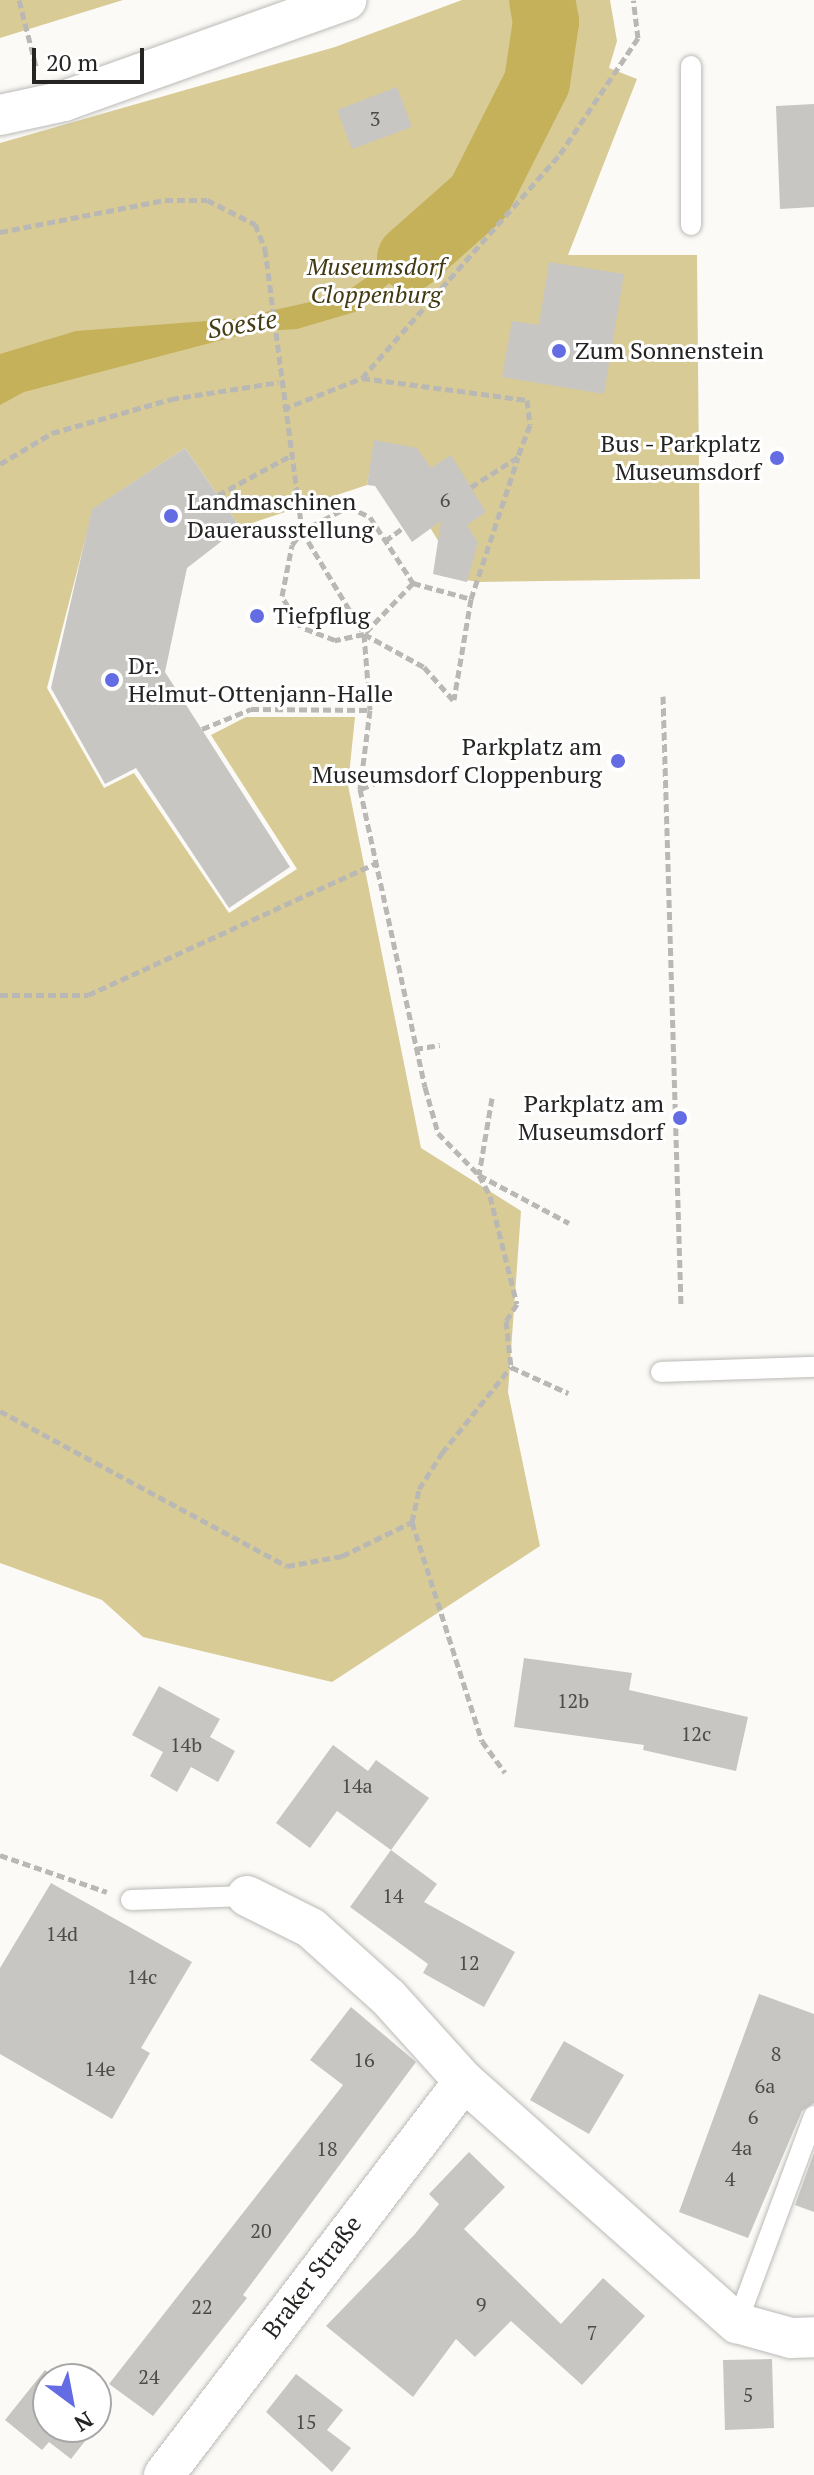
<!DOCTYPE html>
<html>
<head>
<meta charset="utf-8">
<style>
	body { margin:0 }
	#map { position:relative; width:814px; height:2475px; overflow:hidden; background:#fbfaf7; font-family:"PT Serif",serif }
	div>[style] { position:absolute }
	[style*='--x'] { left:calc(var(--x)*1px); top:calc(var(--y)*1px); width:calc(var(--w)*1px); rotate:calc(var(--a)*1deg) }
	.green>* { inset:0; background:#d8cb95 }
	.water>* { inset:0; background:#c5b159 }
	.river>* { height:66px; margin:-33px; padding:0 33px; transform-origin:33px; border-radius:33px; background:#c5b159 }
	.building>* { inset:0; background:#c7c6c3 }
	.path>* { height:5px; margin-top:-2.5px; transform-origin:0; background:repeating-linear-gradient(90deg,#b9b8b5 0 8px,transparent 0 12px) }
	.roads { filter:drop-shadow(0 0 2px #bbbab7) drop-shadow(0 0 2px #bbbab7) }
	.service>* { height:20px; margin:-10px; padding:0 10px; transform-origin:10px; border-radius:10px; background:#fff }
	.minor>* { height:40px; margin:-20px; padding:0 20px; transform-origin:20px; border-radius:20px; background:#fff }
	.dots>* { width:22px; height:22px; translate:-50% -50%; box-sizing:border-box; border:4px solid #fff; border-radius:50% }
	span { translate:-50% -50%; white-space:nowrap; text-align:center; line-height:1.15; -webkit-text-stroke:6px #fff; paint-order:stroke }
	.number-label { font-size:20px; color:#4e4c4b }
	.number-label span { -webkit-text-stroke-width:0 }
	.park-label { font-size:24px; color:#423913; font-style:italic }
	.poi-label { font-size:24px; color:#252423 }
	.left { translate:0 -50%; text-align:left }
	.right { translate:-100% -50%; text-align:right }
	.street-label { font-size:24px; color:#252423 }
	.water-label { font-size:26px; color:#463e18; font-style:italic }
	.north { position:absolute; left:32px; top:2363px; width:80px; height:80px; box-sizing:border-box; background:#fff; border:2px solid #a8a7a7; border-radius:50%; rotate:148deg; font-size:22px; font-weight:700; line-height:32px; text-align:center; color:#252423 }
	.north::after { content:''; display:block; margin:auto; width:28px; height:36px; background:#646ce4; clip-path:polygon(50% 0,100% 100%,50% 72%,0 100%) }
	.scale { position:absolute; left:32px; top:48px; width:112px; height:36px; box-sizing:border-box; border:4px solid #252423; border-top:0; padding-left:10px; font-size:24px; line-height:28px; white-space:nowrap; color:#252423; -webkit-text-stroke:6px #fff; paint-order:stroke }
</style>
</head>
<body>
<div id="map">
	<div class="green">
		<i style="clip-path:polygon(0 0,123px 0,0 38px)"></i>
		<i style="clip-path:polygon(462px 0,610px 0,617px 41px,609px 68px,637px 79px,568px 255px,697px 255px,700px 579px,478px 582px,442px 576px,445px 552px,401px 480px,369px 474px,367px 485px,240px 527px,185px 448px,93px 509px,47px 688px,104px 788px,134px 773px,229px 913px,297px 869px,211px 735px,246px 717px,355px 717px,348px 785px,421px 1148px,521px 1211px,508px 1392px,540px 1546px,332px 1682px,143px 1637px,102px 1600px,0 1563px,0 143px,335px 47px)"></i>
	</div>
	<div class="water">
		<i style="clip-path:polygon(479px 197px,452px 230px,355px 312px,297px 329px,252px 332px,24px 392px,0 405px,0 354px,76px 331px,233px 319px,342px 295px)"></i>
	</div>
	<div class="river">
		<i style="--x:410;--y:258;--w:92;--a:-41.5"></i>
		<i style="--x:479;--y:197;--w:129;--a:-63.2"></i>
		<i style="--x:537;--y:82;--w:61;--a:-81.5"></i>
		<i style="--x:546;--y:22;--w:22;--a:-100"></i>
	</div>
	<div class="building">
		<i style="clip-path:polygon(397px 87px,412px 127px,352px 149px,337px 110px)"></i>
		<i style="clip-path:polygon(814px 104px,814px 207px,780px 209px,776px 106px)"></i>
		<i style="clip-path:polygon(549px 262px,624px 274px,604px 394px,502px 377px,512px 321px,539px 325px)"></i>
		<i style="clip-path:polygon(374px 440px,417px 448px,431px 468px,451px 455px,486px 512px,467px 525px,478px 542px,467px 582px,433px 574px,441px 521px,412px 542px,375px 486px,367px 485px)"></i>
		<i style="clip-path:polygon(185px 448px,240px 527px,187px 568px,165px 672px,290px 867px,229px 908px,136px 768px,105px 784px,51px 688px,92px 509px)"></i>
		<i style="clip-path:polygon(524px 1658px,632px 1673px,629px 1690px,748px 1717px,736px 1771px,643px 1750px,644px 1745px,514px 1727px)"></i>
		<i style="clip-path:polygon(159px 1686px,220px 1719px,210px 1737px,235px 1751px,218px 1782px,191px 1767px,177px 1792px,150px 1776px,163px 1752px,132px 1735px)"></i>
		<i style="clip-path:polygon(333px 1745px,368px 1771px,376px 1760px,429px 1798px,391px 1850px,337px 1811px,310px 1848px,276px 1823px)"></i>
		<i style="clip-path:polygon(391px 1850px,437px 1884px,424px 1902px,515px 1952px,484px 2007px,423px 1973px,428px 1964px,350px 1907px)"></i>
		<i style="clip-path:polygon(51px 1883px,192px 1962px,141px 2048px,150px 2053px,112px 2119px,0 2054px,0 1968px)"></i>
		<i style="clip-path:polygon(759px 1994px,814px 2014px,814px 2103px,802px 2111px,748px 2238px,679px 2212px)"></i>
		<i style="clip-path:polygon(351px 2007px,416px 2062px,243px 2295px,247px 2298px,153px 2416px,109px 2384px,343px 2085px,310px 2060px)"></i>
		<i style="clip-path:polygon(564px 2041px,624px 2075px,589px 2134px,530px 2100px)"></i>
		<i style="clip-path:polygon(469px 2152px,505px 2187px,464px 2229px,561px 2324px,603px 2278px,645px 2316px,582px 2385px,511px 2321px,475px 2357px,456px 2339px,413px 2397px,326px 2326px,415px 2234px,439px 2204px,429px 2194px)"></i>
		<i style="clip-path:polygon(814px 2153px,814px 2212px,795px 2205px)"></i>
		<i style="clip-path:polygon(772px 2359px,774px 2428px,725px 2430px,723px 2360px)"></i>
		<i style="clip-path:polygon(45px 2370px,56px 2379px,48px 2379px,48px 2427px,96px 2427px,96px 2410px,104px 2417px,71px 2459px,49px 2442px,42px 2450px,5px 2420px)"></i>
		<i style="clip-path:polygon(296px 2374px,343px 2410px,327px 2430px,351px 2448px,332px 2472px,266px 2412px)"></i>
	</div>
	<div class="path">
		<i style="--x:19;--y:0;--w:72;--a:75.6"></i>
		<i style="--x:0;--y:232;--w:168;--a:-11"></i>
		<i style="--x:165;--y:200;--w:42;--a:0"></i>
		<i style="--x:207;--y:200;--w:54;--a:26.6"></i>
		<i style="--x:255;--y:224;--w:27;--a:68"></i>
		<i style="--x:265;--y:249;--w:284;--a:82.5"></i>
		<i style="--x:302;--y:531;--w:120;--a:59"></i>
		<i style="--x:364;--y:634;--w:68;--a:28.8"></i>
		<i style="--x:424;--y:667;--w:45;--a:48.6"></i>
		<i style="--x:362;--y:378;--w:299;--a:-48.5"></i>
		<i style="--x:560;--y:154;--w:140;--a:-56.1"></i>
		<i style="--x:638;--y:38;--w:38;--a:-97"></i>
		<i style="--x:283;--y:409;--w:85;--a:-21.4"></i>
		<i style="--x:362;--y:378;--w:166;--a:7.6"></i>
		<i style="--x:527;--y:400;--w:25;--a:83"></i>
		<i style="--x:530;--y:425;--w:34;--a:111"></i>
		<i style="--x:518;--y:457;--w:56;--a:147.4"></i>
		<i style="--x:0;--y:464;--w:61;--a:-30.8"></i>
		<i style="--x:52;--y:433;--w:124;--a:-15.9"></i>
		<i style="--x:171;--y:399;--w:109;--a:-8.9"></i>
		<i style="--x:218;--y:495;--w:80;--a:-28.5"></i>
		<i style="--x:348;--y:507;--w:24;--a:24"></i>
		<i style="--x:370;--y:517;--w:79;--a:56.9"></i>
		<i style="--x:413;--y:583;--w:71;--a:133.9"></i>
		<i style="--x:364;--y:634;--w:30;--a:168"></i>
		<i style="--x:335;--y:640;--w:36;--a:-159"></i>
		<i style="--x:301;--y:627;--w:36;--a:-122"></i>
		<i style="--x:282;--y:596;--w:52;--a:-78.9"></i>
		<i style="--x:292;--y:545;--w:17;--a:-54"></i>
		<i style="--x:302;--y:531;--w:52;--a:-27.6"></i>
		<i style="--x:385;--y:541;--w:22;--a:-36"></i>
		<i style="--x:413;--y:583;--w:60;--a:15.4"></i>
		<i style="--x:471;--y:599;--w:102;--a:99.6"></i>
		<i style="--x:471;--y:599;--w:149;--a:-71.6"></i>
		<i style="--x:364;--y:634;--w:76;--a:85.5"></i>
		<i style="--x:370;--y:710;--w:80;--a:97.2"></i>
		<i style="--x:360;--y:789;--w:305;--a:77.7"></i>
		<i style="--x:425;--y:1087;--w:48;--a:74.2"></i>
		<i style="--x:438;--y:1133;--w:59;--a:45.7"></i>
		<i style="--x:479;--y:1175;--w:24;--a:62"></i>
		<i style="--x:490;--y:1196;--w:111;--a:76"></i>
		<i style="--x:517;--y:1304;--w:20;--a:123"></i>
		<i style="--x:506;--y:1321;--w:46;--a:83.8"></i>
		<i style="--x:511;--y:1367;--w:63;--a:24.5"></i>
		<i style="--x:663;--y:696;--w:609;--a:88.31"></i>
		<i style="--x:202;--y:729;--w:53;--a:-22.2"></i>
		<i style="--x:251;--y:709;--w:119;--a:0.5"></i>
		<i style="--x:361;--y:789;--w:30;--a:-23"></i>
		<i style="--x:0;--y:995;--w:88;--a:0"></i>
		<i style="--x:88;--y:995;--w:317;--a:-24.6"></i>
		<i style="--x:415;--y:1049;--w:25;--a:-9"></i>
		<i style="--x:492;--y:1098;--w:78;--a:99.6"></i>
		<i style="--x:479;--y:1175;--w:102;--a:28.1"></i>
		<i style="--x:0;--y:1411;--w:326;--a:28.4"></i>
		<i style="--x:287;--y:1566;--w:56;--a:-10.3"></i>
		<i style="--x:342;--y:1556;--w:78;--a:-25.9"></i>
		<i style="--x:412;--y:1522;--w:34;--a:-78"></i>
		<i style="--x:419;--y:1489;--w:43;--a:-57.4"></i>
		<i style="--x:442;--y:1453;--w:110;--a:-51.3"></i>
		<i style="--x:412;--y:1522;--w:230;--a:72.3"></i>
		<i style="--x:482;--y:1741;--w:39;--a:54"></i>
		<i style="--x:0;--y:1855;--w:113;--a:19.1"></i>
	</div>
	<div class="roads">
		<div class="service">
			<i style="--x:691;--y:225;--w:159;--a:-90"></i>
			<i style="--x:661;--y:1372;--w:153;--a:-1.9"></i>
			<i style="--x:131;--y:1900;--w:116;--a:-2"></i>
			<i style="--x:737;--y:2323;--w:221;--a:-69.6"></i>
		</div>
		<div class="minor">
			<i style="--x:0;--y:115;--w:66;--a:-12.3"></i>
			<i style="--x:64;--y:101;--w:300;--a:-19.7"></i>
			<i style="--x:247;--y:1896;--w:72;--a:26.6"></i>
			<i style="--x:311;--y:1928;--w:103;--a:41.9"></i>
			<i style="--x:388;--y:1997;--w:113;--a:47.9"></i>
			<i style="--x:164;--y:2475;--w:495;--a:-52.7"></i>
			<i style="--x:464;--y:2081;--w:365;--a:41.6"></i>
			<i style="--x:737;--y:2323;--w:56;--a:15.5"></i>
			<i style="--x:791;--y:2338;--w:23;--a:-2"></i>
		</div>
	</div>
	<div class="dots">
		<i style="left:559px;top:351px;background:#646ce4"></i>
		<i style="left:777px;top:458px;background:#646ce4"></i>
		<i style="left:171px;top:516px;background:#646ce4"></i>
		<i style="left:257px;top:616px;background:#646ce4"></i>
		<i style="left:112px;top:680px;background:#646ce4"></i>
		<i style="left:618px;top:761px;background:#646ce4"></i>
		<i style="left:680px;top:1118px;background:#646ce4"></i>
	</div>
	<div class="number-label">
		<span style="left:375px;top:118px">3</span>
		<span style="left:445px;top:499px">6</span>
		<span style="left:573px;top:1700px">12b</span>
		<span style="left:696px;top:1733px">12c</span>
		<span style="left:186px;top:1744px">14b</span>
		<span style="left:357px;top:1785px">14a</span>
		<span style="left:393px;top:1895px">14</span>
		<span style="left:62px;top:1933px">14d</span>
		<span style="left:469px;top:1962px">12</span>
		<span style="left:142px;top:1976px">14c</span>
		<span style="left:776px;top:2053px">8</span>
		<span style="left:364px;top:2059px">16</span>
		<span style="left:100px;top:2068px">14e</span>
		<span style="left:765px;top:2085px">6a</span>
		<span style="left:753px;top:2116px">6</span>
		<span style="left:742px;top:2147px">4a</span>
		<span style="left:327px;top:2148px">18</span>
		<span style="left:730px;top:2178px">4</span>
		<span style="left:261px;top:2230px">20</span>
		<span style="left:481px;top:2304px">9</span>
		<span style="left:202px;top:2306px">22</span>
		<span style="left:592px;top:2332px">7</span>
		<span style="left:149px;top:2376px">24</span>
		<span style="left:748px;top:2394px">5</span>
		<span style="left:306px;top:2421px">15</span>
	</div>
	<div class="park-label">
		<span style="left:376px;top:281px">Museumsdorf<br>Cloppenburg</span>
	</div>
	<div class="poi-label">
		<span class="left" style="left:575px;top:351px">Zum Sonnenstein</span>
		<span class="right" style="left:761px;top:458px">Bus - Parkplatz<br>Museumsdorf</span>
		<span class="left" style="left:187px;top:516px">Landmaschinen<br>Dauerausstellung</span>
		<span class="left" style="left:273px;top:616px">Tiefpflug</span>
		<span class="left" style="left:128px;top:680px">Dr.<br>Helmut-Ottenjann-Halle</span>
		<span class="right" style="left:602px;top:761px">Parkplatz am<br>Museumsdorf Cloppenburg</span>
		<span class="right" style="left:664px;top:1118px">Parkplatz am<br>Museumsdorf</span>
	</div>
	<div class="street-label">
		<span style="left:312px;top:2277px;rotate:-53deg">Braker Straße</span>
	</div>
	<div class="water-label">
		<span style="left:242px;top:324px;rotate:-9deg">Soeste</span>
	</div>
	<div class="north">N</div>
	<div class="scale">20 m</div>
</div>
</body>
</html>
